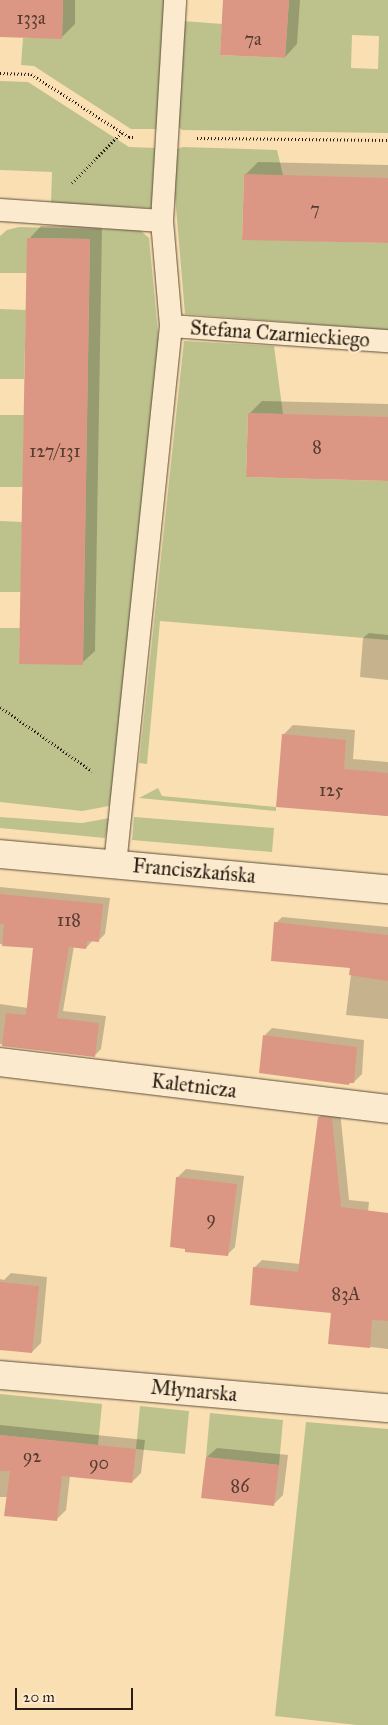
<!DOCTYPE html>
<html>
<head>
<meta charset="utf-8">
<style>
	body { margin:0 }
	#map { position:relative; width:388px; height:1725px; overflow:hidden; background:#f9dfb2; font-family:"IM FELL Great Primer",serif }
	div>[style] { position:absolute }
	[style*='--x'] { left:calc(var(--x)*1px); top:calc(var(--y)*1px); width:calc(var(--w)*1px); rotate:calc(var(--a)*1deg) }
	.green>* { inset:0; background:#bdc28d }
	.shadow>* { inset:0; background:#0003 }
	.building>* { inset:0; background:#dc9784 }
	.path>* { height:3px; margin-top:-1.5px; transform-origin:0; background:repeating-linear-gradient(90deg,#291d15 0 1px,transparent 0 3.5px) }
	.roads { filter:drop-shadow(0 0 1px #5d4e3c) drop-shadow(0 0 1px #5d4e3c) }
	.service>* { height:22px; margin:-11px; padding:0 11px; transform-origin:11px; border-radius:11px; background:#fbeacd }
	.minor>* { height:28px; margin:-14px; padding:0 14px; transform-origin:14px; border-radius:14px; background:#fbeacd }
	.tertiary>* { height:28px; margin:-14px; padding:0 14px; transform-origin:14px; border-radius:14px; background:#fbeacd }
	span { translate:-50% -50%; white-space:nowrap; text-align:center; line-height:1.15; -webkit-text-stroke:4.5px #fbeacd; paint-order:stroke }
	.number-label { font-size:18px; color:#563c31 }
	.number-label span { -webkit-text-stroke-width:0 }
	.street-label { font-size:20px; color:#291d15 }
	.scale { position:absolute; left:15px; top:1688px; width:118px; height:22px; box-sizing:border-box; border:2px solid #291d15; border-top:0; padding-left:6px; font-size:15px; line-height:18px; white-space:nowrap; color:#291d15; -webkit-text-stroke:4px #fbeacd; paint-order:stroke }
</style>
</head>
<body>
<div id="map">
	<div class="green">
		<i style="clip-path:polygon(63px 0,164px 0,158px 129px,131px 129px,34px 66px,21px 65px,23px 38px,62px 38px)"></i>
		<i style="clip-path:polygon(evenodd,289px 0,388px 0,388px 133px,182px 130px,177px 125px,183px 21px,222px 24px,220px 55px,285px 58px,289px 0,352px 35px,379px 36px,378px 69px,351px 68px,352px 35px)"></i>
		<i style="clip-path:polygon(0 81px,28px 82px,129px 147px,157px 148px,153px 208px,51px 204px,52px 172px,0 170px)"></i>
		<i style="clip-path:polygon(183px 147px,277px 150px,283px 175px,244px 175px,242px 239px,388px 243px,388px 330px,185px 314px,173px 172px,174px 150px)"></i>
		<i style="clip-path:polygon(19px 227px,140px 230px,149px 238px,159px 342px,113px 786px,109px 806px,82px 811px,0 802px,0 628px,20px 628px,19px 664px,83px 664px,90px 239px,28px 238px,27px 273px,0 273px,0 236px,7px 230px)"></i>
		<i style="clip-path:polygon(0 309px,26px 310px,24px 379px,0 379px)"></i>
		<i style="clip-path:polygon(184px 341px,274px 346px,283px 414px,248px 413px,246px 477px,388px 481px,388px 640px,160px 621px,147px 764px,139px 763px)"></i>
		<i style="clip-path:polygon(0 415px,24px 415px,23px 487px,0 487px)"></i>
		<i style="clip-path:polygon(0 521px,22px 522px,21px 592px,0 592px)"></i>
		<i style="clip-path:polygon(158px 788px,162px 796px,276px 807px,276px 811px,139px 798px)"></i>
		<i style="clip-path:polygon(0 817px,82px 823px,110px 818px,105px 838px,0 828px)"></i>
		<i style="clip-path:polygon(134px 817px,274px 828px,272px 852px,132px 840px)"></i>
		<i style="clip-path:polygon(0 1394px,102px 1404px,98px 1445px,0 1435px)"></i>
		<i style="clip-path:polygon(140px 1406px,189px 1411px,185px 1454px,136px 1449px)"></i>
		<i style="clip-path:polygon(210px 1413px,283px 1420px,279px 1465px,206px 1457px)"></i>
		<i style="clip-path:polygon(306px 1422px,388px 1429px,388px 1725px,357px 1725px,275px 1716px)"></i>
	</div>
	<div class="shadow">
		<i style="clip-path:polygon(0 0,75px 0,75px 24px,62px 37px,0 36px)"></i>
		<i style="clip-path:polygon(224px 0,300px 0,297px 44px,285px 57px)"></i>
		<i style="clip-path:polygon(258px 162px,388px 165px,388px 242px,245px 175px)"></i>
		<i style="clip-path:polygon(41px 226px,102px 226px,95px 651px,82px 663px,29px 239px)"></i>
		<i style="clip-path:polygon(262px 401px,388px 404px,388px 480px,249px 414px)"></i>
		<i style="clip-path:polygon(369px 633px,388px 635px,388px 680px,360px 677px,363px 638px)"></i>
		<i style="clip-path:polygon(293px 725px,355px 730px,353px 759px,388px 762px,388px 816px,277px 806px,283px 735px)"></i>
		<i style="clip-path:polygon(0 887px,110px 898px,105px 934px,98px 941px,93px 940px,86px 948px,74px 946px,63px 1011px,106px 1016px,101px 1049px,94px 1056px,0 1044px,0 1004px,28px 1008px,35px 947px,0 944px)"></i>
		<i style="clip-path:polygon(282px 917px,388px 927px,388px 1019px,346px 1015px,352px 966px,276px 923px)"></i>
		<i style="clip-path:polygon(272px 1028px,364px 1040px,362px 1074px,354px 1082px,348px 1084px,265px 1035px)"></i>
		<i style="clip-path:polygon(327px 1109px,340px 1111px,349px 1200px,369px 1202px,368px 1212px,388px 1215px,388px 1349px,329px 1342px,332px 1312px,254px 1268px,262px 1260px,300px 1264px,319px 1117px)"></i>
		<i style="clip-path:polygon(186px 1169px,244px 1176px,235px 1247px,227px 1255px,177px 1178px)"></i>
		<i style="clip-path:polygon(11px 1273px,47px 1277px,41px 1343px,32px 1352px,0 1349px,0 1279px,4px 1280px)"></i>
		<i style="clip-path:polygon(0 1425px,145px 1440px,141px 1473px,132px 1482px,70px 1476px,66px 1510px,57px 1519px,8px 1497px,0 1497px)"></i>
		<i style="clip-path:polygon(217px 1448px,288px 1455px,283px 1495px,274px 1504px,207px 1457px)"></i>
	</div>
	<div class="building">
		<i style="clip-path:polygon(0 0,63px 0,62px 39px,0 37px)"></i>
		<i style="clip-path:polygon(223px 0,289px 0,285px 58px,220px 55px)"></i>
		<i style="clip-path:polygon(244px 174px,388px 178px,388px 243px,242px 240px)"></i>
		<i style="clip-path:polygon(27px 238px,90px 239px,83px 665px,19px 664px)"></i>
		<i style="clip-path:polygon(248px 413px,388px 417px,388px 481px,246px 477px)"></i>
		<i style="clip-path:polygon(282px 734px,346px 740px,344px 769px,388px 773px,388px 816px,276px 807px)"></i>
		<i style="clip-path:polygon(0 894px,103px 904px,99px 942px,87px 941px,86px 949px,69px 947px,57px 1018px,99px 1023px,95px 1057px,2px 1046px,6px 1013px,26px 1015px,33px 948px,2px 946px,4px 924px,0 924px)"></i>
		<i style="clip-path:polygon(274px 922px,388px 935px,388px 981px,349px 975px,350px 968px,271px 961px)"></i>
		<i style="clip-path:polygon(263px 1035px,357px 1047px,354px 1083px,349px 1083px,349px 1085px,259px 1073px)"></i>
		<i style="clip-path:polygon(318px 1117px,332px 1118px,341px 1207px,388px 1213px,388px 1321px,372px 1320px,370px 1348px,328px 1344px,331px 1313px,250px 1305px,253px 1267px,298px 1272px)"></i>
		<i style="clip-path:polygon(176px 1177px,237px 1184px,228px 1256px,185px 1252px,185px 1249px,170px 1247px)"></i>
		<i style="clip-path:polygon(0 1282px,39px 1286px,32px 1353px,0 1350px)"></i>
		<i style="clip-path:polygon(0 1435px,136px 1449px,132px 1483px,62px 1476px,57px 1521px,4px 1516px,10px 1471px,0 1471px)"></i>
		<i style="clip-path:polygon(206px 1457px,279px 1465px,274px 1506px,201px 1498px)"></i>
	</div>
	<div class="path">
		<i style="--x:0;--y:73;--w:31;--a:2"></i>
		<i style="--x:31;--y:74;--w:117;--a:32.7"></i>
		<i style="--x:129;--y:137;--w:7;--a:0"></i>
		<i style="--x:197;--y:138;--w:191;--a:0.6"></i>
		<i style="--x:72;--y:183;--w:71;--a:-45.6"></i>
		<i style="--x:0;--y:707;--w:112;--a:34.8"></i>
	</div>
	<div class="roads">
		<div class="service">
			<i style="--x:0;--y:210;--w:162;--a:3.9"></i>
			<i style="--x:171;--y:326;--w:218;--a:4"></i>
			<i style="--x:115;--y:865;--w:542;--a:-84.07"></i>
			<i style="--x:171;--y:326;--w:105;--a:-94.9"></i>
			<i style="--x:162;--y:221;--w:221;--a:-86.6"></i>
		</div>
		<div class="minor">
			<i style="--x:0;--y:1062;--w:391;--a:6.9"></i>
			<i style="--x:0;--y:1375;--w:389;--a:4.9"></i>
		</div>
		<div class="tertiary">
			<i style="--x:0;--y:854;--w:390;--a:5.2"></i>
		</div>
	</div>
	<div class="number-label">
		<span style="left:31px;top:18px">133a</span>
		<span style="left:253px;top:39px">7a</span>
		<span style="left:315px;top:209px">7</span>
		<span style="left:317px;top:447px">8</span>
		<span style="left:55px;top:451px">127/131</span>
		<span style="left:331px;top:790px">125</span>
		<span style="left:69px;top:920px">118</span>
		<span style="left:211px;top:1218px">9</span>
		<span style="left:346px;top:1294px">83A</span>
		<span style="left:32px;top:1456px">92</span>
		<span style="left:99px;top:1463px">90</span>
		<span style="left:240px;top:1486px">86</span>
	</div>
	<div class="street-label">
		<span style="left:280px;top:334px;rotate:4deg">Stefana Czarnieckiego</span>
		<span style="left:194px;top:871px;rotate:5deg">Franciszkańska</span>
		<span style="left:194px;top:1086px;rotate:7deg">Kaletnicza</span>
		<span style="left:194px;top:1391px;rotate:5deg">Młynarska</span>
	</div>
	<div class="scale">20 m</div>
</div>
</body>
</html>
